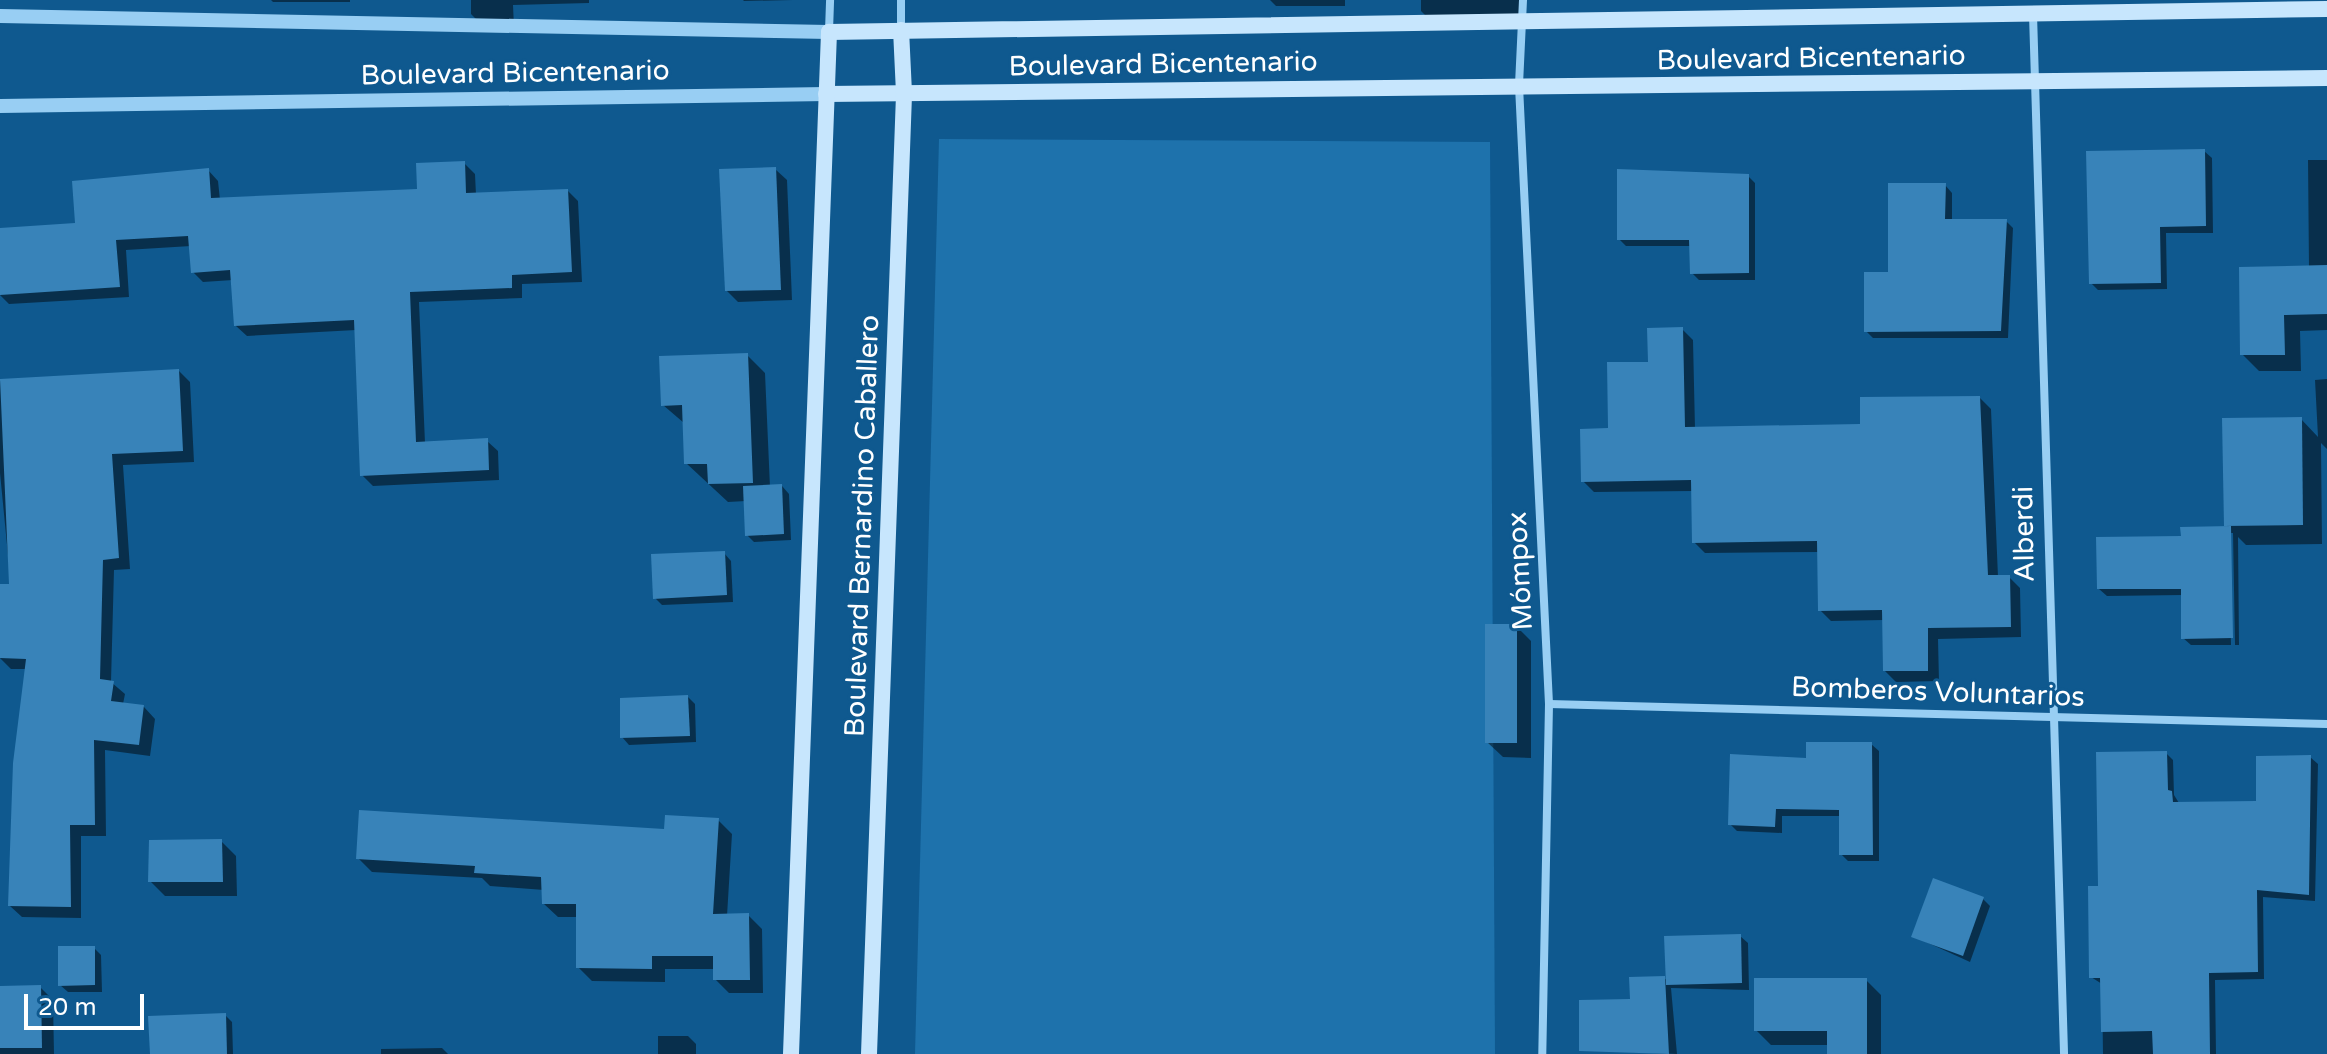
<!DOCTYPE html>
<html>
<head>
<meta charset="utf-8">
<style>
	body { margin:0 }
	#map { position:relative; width:2327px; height:1054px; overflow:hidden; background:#0f598f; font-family:"Varela Round",sans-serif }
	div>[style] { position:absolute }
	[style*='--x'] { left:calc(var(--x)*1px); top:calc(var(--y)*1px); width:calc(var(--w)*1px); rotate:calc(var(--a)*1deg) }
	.green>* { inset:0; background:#1e72ac }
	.shadow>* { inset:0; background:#0007 }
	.building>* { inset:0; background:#3883b9 }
	.minor>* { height:8px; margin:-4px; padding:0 4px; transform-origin:4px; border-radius:4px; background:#98cef3 }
	.tertiary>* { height:14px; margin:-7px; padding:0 7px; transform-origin:7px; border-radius:7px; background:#98cef3 }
	.secondary>* { height:16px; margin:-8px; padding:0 8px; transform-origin:8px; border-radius:8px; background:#c7e6fd }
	span { translate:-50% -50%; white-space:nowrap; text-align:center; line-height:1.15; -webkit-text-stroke:6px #0f598f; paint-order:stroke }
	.street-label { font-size:28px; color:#fff }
	.scale { position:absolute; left:24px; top:994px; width:120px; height:36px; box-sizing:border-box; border:4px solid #fff; border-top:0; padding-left:10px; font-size:24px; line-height:28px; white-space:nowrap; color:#fff; -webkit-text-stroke:6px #0f598f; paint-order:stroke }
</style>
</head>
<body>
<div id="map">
	<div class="green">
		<i style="clip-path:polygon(939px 139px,1490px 142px,1495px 1054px,915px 1054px)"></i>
	</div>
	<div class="shadow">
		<i style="clip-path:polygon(271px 0,350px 0,350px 2px,273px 2px)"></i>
		<i style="clip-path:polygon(471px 0,589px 0,589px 3px,513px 5px,514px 27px,484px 27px,471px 14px)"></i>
		<i style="clip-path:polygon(743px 0,793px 0,744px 1px)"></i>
		<i style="clip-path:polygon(1270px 0,1345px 0,1345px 6px,1276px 6px)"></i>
		<i style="clip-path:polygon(1421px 0,1522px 0,1522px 25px,1436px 26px,1421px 11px)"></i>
		<i style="clip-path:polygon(2204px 151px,2212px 158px,2213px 233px,2166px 233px,2167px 289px,2098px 290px,2091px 283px)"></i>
		<i style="clip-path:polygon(2308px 160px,2327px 160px,2327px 330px,2300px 331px,2301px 371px,2259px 371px,2242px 354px,2309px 268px)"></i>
		<i style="clip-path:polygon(464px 163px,475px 174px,476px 195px,568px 191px,578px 201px,582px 282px,522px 284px,522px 298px,419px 302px,425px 443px,487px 441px,498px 451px,499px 480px,373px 486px,362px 475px,356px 330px,247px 336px,236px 326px,233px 280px,203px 282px,193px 272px,191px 246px,126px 250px,129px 297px,9px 304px,0 295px,0 230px,77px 225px,208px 170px,218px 181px,220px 200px,419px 191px)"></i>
		<i style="clip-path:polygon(775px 169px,787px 180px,792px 300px,738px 302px,727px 291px)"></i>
		<i style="clip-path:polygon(1748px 176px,1755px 183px,1755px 280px,1699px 280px,1692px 273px,1691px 246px,1626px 246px,1619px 239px)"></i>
		<i style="clip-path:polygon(1945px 185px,1952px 193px,1952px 221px,2006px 221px,2013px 228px,2008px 338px,1873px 338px,1866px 331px,1890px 274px)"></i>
		<i style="clip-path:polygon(1682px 329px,1693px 340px,1695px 429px,1862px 426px,1980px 398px,1991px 409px,1998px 577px,2009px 577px,2020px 588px,2021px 637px,1938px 639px,1939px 681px,1896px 682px,1885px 671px,1884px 620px,1831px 621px,1820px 610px,1819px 552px,1705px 553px,1694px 542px,1693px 491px,1594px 492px,1583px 481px,1610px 430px,1650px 364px)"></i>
		<i style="clip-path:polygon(747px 355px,765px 373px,770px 487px,782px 486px,789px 494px,791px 540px,754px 542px,747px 535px,746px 501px,728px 502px,686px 463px,684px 423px,663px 405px)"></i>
		<i style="clip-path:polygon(179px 371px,190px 382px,194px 462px,123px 465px,130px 569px,114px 570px,111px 682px,125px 694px,123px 704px,144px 707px,155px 719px,150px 756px,105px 750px,106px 836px,81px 836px,81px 918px,22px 917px,10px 906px,27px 669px,11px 669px,0 658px,11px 586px,0 473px,0 381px)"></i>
		<i style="clip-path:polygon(2327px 379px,2327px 449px,2321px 443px,2322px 544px,2246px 545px,2238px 537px,2239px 645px,2235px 645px,2233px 533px,2229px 533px,2231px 645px,2191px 645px,2183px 638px,2183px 595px,2107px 596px,2099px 589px,2183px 538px,2229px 529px,2226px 525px,2301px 419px,2318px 437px,2315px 380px)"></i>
		<i style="clip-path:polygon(724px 553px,731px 561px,733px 602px,662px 605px,655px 598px)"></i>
		<i style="clip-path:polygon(1516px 626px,1531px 641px,1531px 758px,1503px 757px,1487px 742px)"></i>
		<i style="clip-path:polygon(688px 697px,695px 704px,696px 742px,629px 745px,622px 737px)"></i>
		<i style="clip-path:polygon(1871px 744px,1879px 751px,1879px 861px,1848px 861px,1841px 854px,1841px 816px,1782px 816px,1782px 833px,1737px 831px,1730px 824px,1808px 760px)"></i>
		<i style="clip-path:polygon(2166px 753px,2173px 760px,2174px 795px,2179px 803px,2258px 802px,2310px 757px,2318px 764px,2315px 901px,2263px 897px,2264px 979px,2215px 980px,2216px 1054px,2103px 1054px,2102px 984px,2091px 977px,2100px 888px)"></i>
		<i style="clip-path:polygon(718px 820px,732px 834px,727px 916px,749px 916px,762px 929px,763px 993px,729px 993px,715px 979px,715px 969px,665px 969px,665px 982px,592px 981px,578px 967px,578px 917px,558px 917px,544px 904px,544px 890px,490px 886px,482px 878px,372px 872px,358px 858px,666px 832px)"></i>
		<i style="clip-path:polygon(221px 841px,236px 856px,237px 896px,165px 896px,150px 881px)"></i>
		<i style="clip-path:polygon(1983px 899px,1990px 906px,1970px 962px,1913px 936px)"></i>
		<i style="clip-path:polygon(1740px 936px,1748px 943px,1749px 990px,1671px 988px,1677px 1054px,1581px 1050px,1664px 978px,1668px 981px)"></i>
		<i style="clip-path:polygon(94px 948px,101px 955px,102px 992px,68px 992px,60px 985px)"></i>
		<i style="clip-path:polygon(1866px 980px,1881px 995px,1881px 1054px,1829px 1054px,1829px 1045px,1771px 1045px,1756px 1030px)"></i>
		<i style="clip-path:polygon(40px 987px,53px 1000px,54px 1054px,0 1054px,0 988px)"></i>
		<i style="clip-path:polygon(225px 1015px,232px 1022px,233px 1054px,152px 1054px)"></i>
		<i style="clip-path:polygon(658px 1036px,688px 1036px,696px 1044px,696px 1054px,658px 1054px)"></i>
		<i style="clip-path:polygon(442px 1048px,448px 1054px,381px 1054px,381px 1049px)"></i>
	</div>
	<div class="building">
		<i style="clip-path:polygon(2205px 149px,2206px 226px,2160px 227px,2161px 283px,2089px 284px,2086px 151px)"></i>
		<i style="clip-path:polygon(465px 161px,466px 193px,568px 189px,572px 272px,512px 275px,512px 288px,410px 292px,416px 442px,488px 438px,489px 470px,360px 476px,354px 320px,234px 326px,230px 270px,191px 273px,188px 236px,116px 240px,120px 287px,0 295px,0 228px,75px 223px,72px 181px,209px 168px,211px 198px,417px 189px,416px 163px)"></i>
		<i style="clip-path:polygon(776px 167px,781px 290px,725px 291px,719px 169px)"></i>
		<i style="clip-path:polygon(1617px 169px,1749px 174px,1749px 273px,1690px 274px,1689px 240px,1617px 240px)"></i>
		<i style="clip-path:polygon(1888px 183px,1946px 183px,1945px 219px,2007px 219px,2001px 331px,1864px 332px,1864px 272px,1888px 272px)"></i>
		<i style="clip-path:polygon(2327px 265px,2327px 314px,2284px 315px,2285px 355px,2240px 355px,2239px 267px)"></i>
		<i style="clip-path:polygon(1683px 327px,1685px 427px,1860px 424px,1860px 397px,1980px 396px,1988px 575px,2010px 575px,2011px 627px,1928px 628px,1928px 671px,1883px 671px,1882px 610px,1818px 611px,1817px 541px,1692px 543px,1691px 480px,1581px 482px,1580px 429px,1608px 428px,1607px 362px,1648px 362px,1647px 328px)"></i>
		<i style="clip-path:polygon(748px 353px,753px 483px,708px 484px,707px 464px,684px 464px,682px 405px,661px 406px,659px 356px)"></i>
		<i style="clip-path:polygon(179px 369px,183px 451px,112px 454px,119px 558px,103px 560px,100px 679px,114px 681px,111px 701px,144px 705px,139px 745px,94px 740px,95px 825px,70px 825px,71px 907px,8px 906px,13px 763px,26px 659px,0 658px,0 584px,9px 584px,0 379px)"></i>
		<i style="clip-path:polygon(2302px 417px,2303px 525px,2224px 526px,2222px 418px)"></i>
		<i style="clip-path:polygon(782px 484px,784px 534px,745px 536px,743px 486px)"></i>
		<i style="clip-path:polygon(2231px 526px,2233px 638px,2181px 639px,2181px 589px,2097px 589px,2096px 537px,2181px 536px,2180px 527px)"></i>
		<i style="clip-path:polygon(725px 551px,727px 595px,653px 599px,651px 554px)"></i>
		<i style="clip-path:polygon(1485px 624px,1517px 624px,1517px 743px,1485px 743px)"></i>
		<i style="clip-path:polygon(688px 695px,690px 736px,620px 738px,620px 698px)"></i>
		<i style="clip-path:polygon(1806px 742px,1872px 742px,1873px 855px,1839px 855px,1839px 810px,1776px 809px,1775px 827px,1728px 825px,1730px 754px,1806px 758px)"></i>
		<i style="clip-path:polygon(2167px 751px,2168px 790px,2172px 791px,2173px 802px,2256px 801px,2256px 756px,2311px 755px,2309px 895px,2257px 890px,2258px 972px,2209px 973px,2210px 1054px,2153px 1054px,2152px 1031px,2101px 1032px,2100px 978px,2089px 978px,2088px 886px,2098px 886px,2096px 752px)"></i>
		<i style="clip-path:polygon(359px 810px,664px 829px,665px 815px,719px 818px,713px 914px,749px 913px,750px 980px,713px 980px,713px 956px,652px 956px,652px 969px,576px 968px,576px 904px,542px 904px,541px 877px,474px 873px,475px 866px,356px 859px)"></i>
		<i style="clip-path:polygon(222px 839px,223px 882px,148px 882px,149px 840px)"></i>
		<i style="clip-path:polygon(1933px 878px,1984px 897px,1963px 956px,1911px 937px)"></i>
		<i style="clip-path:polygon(1741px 934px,1742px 983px,1666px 985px,1664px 936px)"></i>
		<i style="clip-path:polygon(58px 946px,95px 946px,95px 985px,58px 986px)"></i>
		<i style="clip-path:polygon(1665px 976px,1669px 1054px,1579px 1051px,1579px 1000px,1630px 999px,1629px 977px)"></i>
		<i style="clip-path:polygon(1754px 978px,1867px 978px,1867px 1054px,1827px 1054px,1827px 1031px,1754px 1031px)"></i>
		<i style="clip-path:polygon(41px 985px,42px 1048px,0 1048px,0 986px)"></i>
		<i style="clip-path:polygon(226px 1013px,227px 1054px,150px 1054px,148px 1016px)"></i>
	</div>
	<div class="minor">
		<i style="--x:1523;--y:0;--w:86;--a:92.7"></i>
		<i style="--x:1519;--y:86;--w:619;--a:87.22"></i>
		<i style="--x:1549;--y:704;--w:350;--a:91.1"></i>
		<i style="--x:2033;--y:14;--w:1040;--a:88.29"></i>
		<i style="--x:901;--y:29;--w:29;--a:-90"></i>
		<i style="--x:829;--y:31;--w:31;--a:-88"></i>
		<i style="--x:1549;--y:704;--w:778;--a:1.47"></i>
	</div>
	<div class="tertiary">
		<i style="--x:0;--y:16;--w:829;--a:1.11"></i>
		<i style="--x:0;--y:106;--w:826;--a:-0.83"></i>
	</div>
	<div class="secondary">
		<i style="--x:826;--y:94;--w:1501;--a:-0.61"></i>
		<i style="--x:791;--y:1054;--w:1023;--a:-87.87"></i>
		<i style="--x:829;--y:32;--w:1498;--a:-0.88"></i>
		<i style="--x:869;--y:1054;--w:962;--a:-87.91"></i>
		<i style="--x:904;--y:93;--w:63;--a:-92.7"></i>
	</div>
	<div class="street-label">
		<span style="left:1811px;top:58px;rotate:-1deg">Boulevard Bicentenario</span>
		<span style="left:1163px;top:64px;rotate:-1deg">Boulevard Bicentenario</span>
		<span style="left:515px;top:73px;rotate:-1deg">Boulevard Bicentenario</span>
		<span style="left:862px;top:526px;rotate:-88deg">Boulevard Bernardino Caballero</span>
		<span style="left:2024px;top:534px;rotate:-91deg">Alberdi</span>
		<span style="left:1520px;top:571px;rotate:-93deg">Mómpox</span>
		<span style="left:1938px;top:692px;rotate:2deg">Bomberos Voluntarios</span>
	</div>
	<div class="scale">20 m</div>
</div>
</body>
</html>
